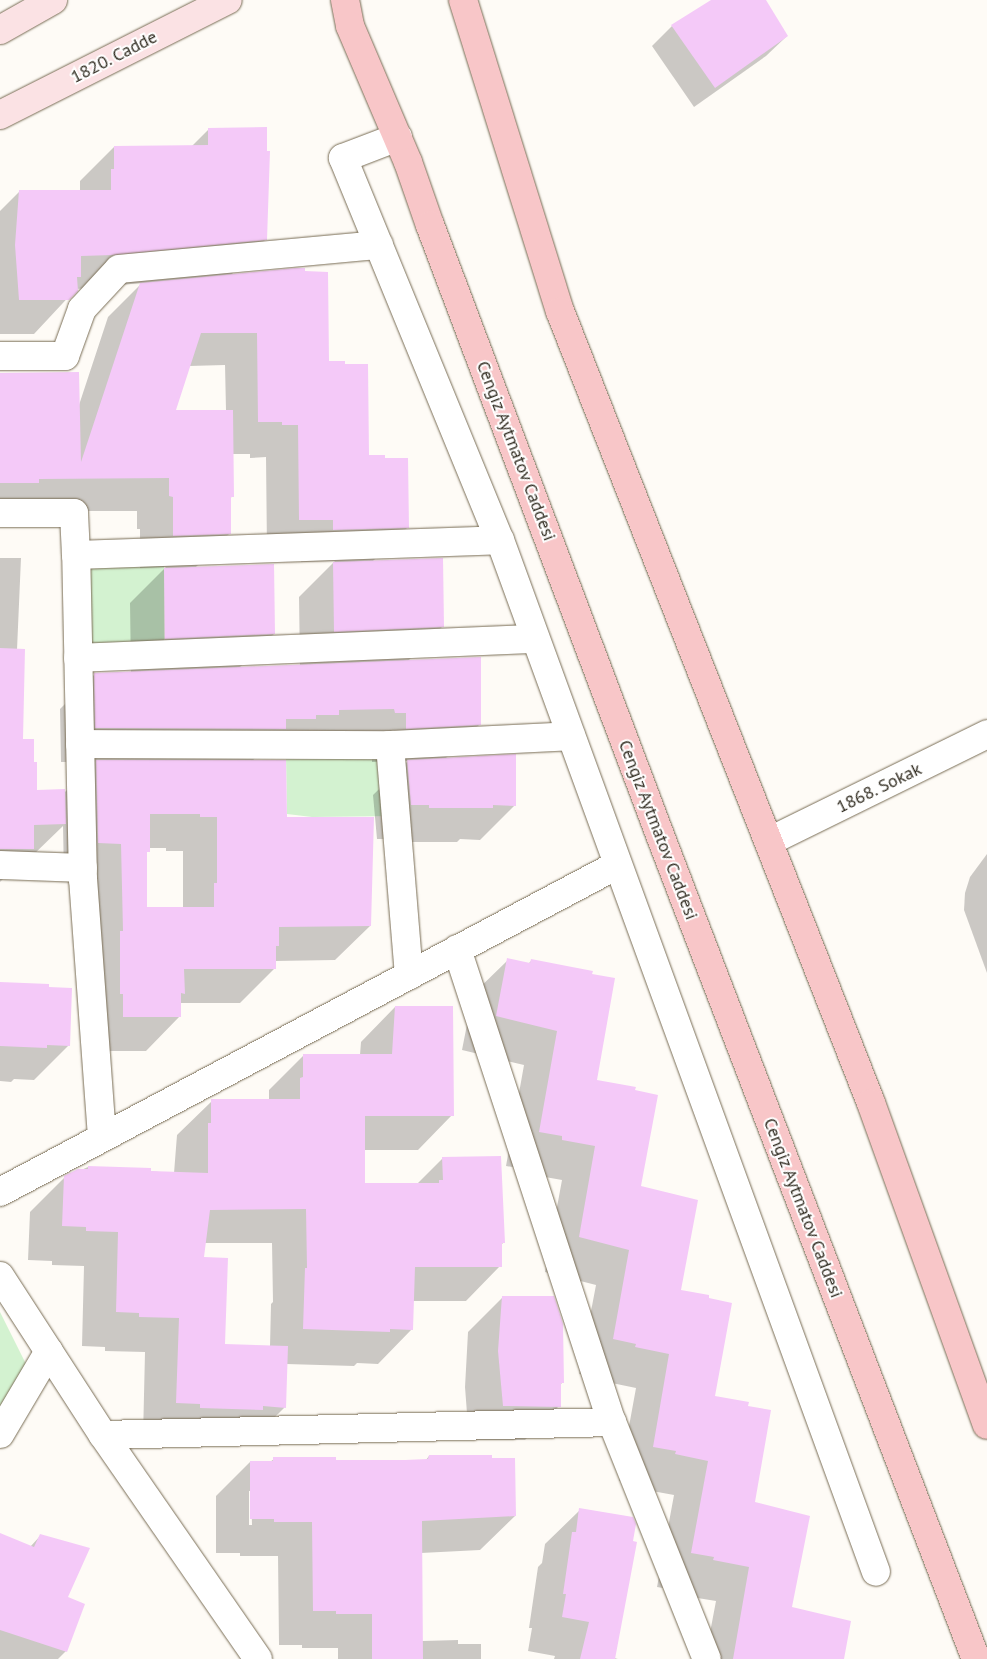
<!DOCTYPE html>
<html>
<head>
<meta charset="utf-8">
<style>
	body { margin:0 }
	#map { position:relative; width:987px; height:1659px; overflow:hidden; background:#fefbf6; font-family:"PT Sans",sans-serif }
	div>[style] { position:absolute }
	[style*='--x'] { left:calc(var(--x)*1px); top:calc(var(--y)*1px); width:calc(var(--w)*1px); rotate:calc(var(--a)*1deg) }
	.green>* { inset:0; background:#d3f2d0 }
	.shadow>* { inset:0; background:#0003 }
	.building>* { inset:0; background:#f4c9f8 }
	.roads { filter:drop-shadow(0 0 1px #796d55) drop-shadow(0 0 1px #796d55) }
	.street>* { height:28px; margin:-14px; padding:0 14px; transform-origin:14px; border-radius:14px; background:#fff }
	.secondary>* { height:28px; margin:-14px; padding:0 14px; transform-origin:14px; border-radius:14px; background:#fbe2e4 }
	.primary>* { height:28px; margin:-14px; padding:0 14px; transform-origin:14px; border-radius:14px; background:#f8c6c8 }
	span { translate:-50% -50%; white-space:nowrap; text-align:center; line-height:1.15; -webkit-text-stroke:4px #fff; paint-order:stroke }
	.street-label { font-size:18px; color:#322d22 }
</style>
</head>
<body>
<div id="map">
	<div class="green">
		<i style="clip-path:polygon(76px 555px,164px 562px,164px 654px,78px 658px)"></i>
		<i style="clip-path:polygon(390px 745px,395px 816px,312px 817px,287px 814px,286px 755px)"></i>
		<i style="clip-path:polygon(0 1312px,28px 1368px,0 1413px)"></i>
	</div>
	<div class="shadow">
		<i style="clip-path:polygon(714px 0,764px 0,787px 36px,766px 56px,694px 107px,652px 46px,672px 26px)"></i>
		<i style="clip-path:polygon(evenodd,209px 129px,269px 152px,266px 239px,230px 276px,328px 362px,368px 456px,408px 527px,373px 561px,442px 627px,408px 661px,480px 724px,445px 759px,515px 805px,480px 840px,460px 839px,457px 842px,395px 842px,395px 839px,377px 839px,373px 795px,408px 761px,372px 762px,372px 747px,261px 753px,252px 761px,286px 818px,370px 926px,335px 960px,275px 961px,275px 968px,240px 1003px,180px 1003px,180px 1016px,146px 1051px,89px 1051px,87px 878px,64px 877px,63px 826px,30px 858px,23px 859px,0 882px,0 558px,21px 558px,17px 650px,22px 740px,32px 763px,36px 791px,64px 793px,95px 762px,61px 762px,60px 709px,95px 674px,131px 673px,130px 603px,166px 567px,140px 568px,140px 529px,137px 529px,137px 511px,9px 511px,0 515px,0 374px,79px 405px,108px 317px,142px 283px,76px 289px,34px 334px,0 334px,0 211px,19px 192px,80px 191px,80px 181px,114px 147px,191px 147px,209px 129px,225px 365px,226px 411px,174px 411px,189px 366px,225px 365px,209px 129px,232px 454px,250px 454px,250px 458px,266px 457px,267px 552px,301px 552px,301px 562px,335px 561px,299px 597px,300px 666px,239px 668px,274px 634px,195px 568px,230px 533px,229px 499px,233px 496px,232px 454px,209px 129px,149px 848px,166px 848px,166px 851px,183px 851px,183px 908px,146px 908px,146px 854px,149px 848px)"></i>
		<i style="clip-path:polygon(987px 854px,987px 973px,964px 910px,965px 893px,970px 877px)"></i>
		<i style="clip-path:polygon(508px 960px,528px 964px,531px 961px,595px 1081px,680px 1291px,714px 1397px,791px 1608px,843px 1659px,705px 1659px,716px 1601px,679px 1595px,680px 1591px,657px 1587px,674px 1495px,641px 1489px,642px 1485px,619px 1481px,636px 1388px,602px 1381px,603px 1378px,579px 1374px,596px 1285px,545px 1272px,562px 1180px,528px 1174px,529px 1170px,506px 1166px,524px 1065px,462px 1050px,473px 994px)"></i>
		<i style="clip-path:polygon(0 983px,69px 1045px,34px 1080px,14px 1079px,11px 1082px,0 1081px)"></i>
		<i style="clip-path:polygon(evenodd,395px 1007px,452px 1115px,418px 1150px,364px 1150px,364px 1185px,416px 1185px,443px 1158px,504px 1242px,500px 1246px,500px 1266px,466px 1301px,413px 1301px,412px 1329px,378px 1364px,357px 1363px,354px 1366px,286px 1364px,285px 1407px,251px 1441px,143px 1437px,145px 1352px,105px 1351px,105px 1347px,82px 1346px,84px 1266px,52px 1265px,52px 1261px,28px 1260px,30px 1212px,65px 1177px,88px 1167px,174px 1173px,177px 1135px,212px 1101px,269px 1100px,269px 1090px,304px 1055px,360px 1055px,361px 1042px,395px 1007px,205px 1243px,272px 1243px,273px 1302px,271px 1304px,270px 1346px,223px 1345px,203px 1258px,205px 1243px)"></i>
		<i style="clip-path:polygon(502px 1298px,563px 1382px,559px 1386px,559px 1406px,525px 1440px,469px 1440px,465px 1387px,468px 1332px)"></i>
		<i style="clip-path:polygon(evenodd,429px 1456px,515px 1516px,480px 1550px,421px 1553px,422px 1641px,458px 1640px,458px 1644px,481px 1644px,481px 1659px,338px 1659px,338px 1648px,302px 1648px,302px 1645px,279px 1645px,278px 1556px,240px 1556px,240px 1553px,216px 1553px,216px 1496px,250px 1462px,270px 1462px,274px 1459px,335px 1462px,426px 1460px,429px 1456px,249px 1491px,251px 1491px,252px 1525px,249px 1525px,249px 1491px)"></i>
		<i style="clip-path:polygon(580px 1510px,614px 1658px,618px 1659px,554px 1659px,555px 1656px,528px 1651px,532px 1628px,529px 1628px,538px 1567px,542px 1563px,545px 1544px)"></i>
		<i style="clip-path:polygon(0 1535px,30px 1547px,41px 1535px,66px 1598px,66px 1651px,58px 1659px,0 1659px)"></i>
	</div>
	<div class="building">
		<i style="clip-path:polygon(711px 0,766px 0,788px 36px,715px 88px,671px 25px)"></i>
		<i style="clip-path:polygon(267px 127px,267px 151px,270px 151px,267px 240px,113px 255px,81px 256px,81px 277px,77px 277px,78px 291px,69px 300px,19px 300px,15px 245px,19px 190px,111px 190px,111px 169px,114px 169px,114px 146px,208px 145px,208px 128px)"></i>
		<i style="clip-path:polygon(295px 268px,305px 268px,305px 271px,328px 272px,329px 361px,345px 361px,345px 364px,368px 364px,369px 455px,385px 455px,385px 458px,408px 458px,409px 528px,333px 530px,333px 520px,299px 520px,298px 425px,282px 425px,282px 422px,258px 422px,257px 333px,201px 333px,176px 410px,233px 410px,234px 497px,231px 497px,231px 534px,173px 536px,173px 497px,169px 496px,169px 478px,39px 479px,39px 483px,0 483px,0 373px,79px 372px,81px 462px,140px 283px)"></i>
		<i style="clip-path:polygon(443px 558px,444px 627px,334px 632px,333px 562px)"></i>
		<i style="clip-path:polygon(274px 564px,275px 634px,165px 639px,164px 568px)"></i>
		<i style="clip-path:polygon(0 648px,25px 649px,23px 739px,34px 739px,34px 762px,37px 762px,37px 790px,65px 789px,66px 824px,34px 825px,34px 849px,0 849px)"></i>
		<i style="clip-path:polygon(481px 657px,481px 725px,406px 729px,406px 713px,395px 713px,394px 709px,339px 710px,339px 715px,316px 715px,316px 719px,286px 719px,286px 729px,95px 728px,94px 673px)"></i>
		<i style="clip-path:polygon(516px 754px,516px 806px,493px 805px,493px 808px,429px 808px,429px 805px,411px 805px,407px 760px)"></i>
		<i style="clip-path:polygon(evenodd,96px 760px,286px 760px,287px 817px,374px 817px,371px 926px,279px 927px,279px 946px,276px 946px,276px 969px,184px 969px,185px 994px,181px 993px,181px 1017px,123px 1017px,123px 994px,120px 994px,120px 931px,123px 931px,121px 844px,98px 843px,96px 760px,150px 814px,200px 814px,200px 817px,217px 817px,217px 883px,214px 883px,214px 907px,147px 907px,147px 852px,150px 852px,150px 814px)"></i>
		<i style="clip-path:polygon(507px 958px,530px 963px,531px 959px,572px 967px,593px 971px,592px 974px,615px 978px,597px 1080px,636px 1087px,635px 1090px,658px 1095px,641px 1186px,698px 1200px,681px 1290px,709px 1295px,709px 1298px,732px 1303px,715px 1396px,749px 1402px,748px 1406px,771px 1410px,755px 1502px,810px 1516px,792px 1607px,851px 1621px,844px 1659px,733px 1659px,749px 1567px,713px 1560px,714px 1557px,691px 1553px,708px 1461px,675px 1454px,676px 1451px,653px 1447px,669px 1354px,635px 1347px,636px 1344px,613px 1339px,629px 1250px,579px 1237px,595px 1146px,562px 1140px,562px 1136px,539px 1132px,557px 1031px,496px 1016px)"></i>
		<i style="clip-path:polygon(0 982px,49px 984px,49px 987px,72px 988px,70px 1046px,47px 1045px,47px 1048px,0 1046px)"></i>
		<i style="clip-path:polygon(395px 1006px,453px 1006px,454px 1116px,365px 1116px,365px 1183px,439px 1183px,439px 1180px,443px 1180px,442px 1157px,501px 1156px,505px 1243px,502px 1243px,502px 1267px,415px 1267px,413px 1330px,390px 1329px,390px 1332px,303px 1329px,305px 1268px,307px 1268px,306px 1209px,210px 1210px,204px 1257px,228px 1258px,225px 1344px,288px 1346px,286px 1408px,263px 1406px,263px 1410px,200px 1408px,200px 1404px,176px 1403px,179px 1318px,139px 1317px,139px 1313px,116px 1312px,118px 1232px,86px 1231px,86px 1227px,62px 1226px,64px 1176px,78px 1169px,88px 1169px,88px 1166px,151px 1168px,151px 1171px,208px 1173px,208px 1123px,211px 1123px,211px 1099px,300px 1099px,300px 1078px,303px 1077px,303px 1054px,392px 1054px)"></i>
		<i style="clip-path:polygon(502px 1296px,554px 1296px,563px 1324px,564px 1383px,561px 1383px,561px 1407px,503px 1406px,498px 1351px)"></i>
		<i style="clip-path:polygon(429px 1455px,492px 1455px,492px 1458px,515px 1458px,516px 1516px,422px 1521px,423px 1659px,372px 1659px,372px 1614px,336px 1614px,336px 1611px,313px 1611px,312px 1522px,274px 1522px,274px 1519px,250px 1519px,250px 1461px,273px 1461px,273px 1457px,336px 1457px,336px 1460px,405px 1460px,428px 1459px)"></i>
		<i style="clip-path:polygon(579px 1508px,633px 1517px,636px 1524px,633px 1541px,637px 1542px,615px 1659px,580px 1659px,589px 1622px,562px 1617px,566px 1594px,563px 1594px,572px 1532px,576px 1532px)"></i>
		<i style="clip-path:polygon(0 1533px,34px 1547px,40px 1534px,90px 1548px,68px 1597px,85px 1604px,67px 1652px,0 1630px)"></i>
	</div>
	<div class="roads">
		<div class="street">
			<i style="--x:398;--y:137;--w:59;--a:159.1"></i>
			<i style="--x:343;--y:158;--w:413;--a:67.7"></i>
			<i style="--x:500;--y:540;--w:1098;--a:69.98"></i>
			<i style="--x:0;--y:356;--w:65;--a:0"></i>
			<i style="--x:65;--y:356;--w:50;--a:-70.1"></i>
			<i style="--x:82;--y:309;--w:54;--a:-47.2"></i>
			<i style="--x:119;--y:269;--w:261;--a:-5.3"></i>
			<i style="--x:0;--y:513;--w:74;--a:0"></i>
			<i style="--x:74;--y:513;--w:42;--a:87.3"></i>
			<i style="--x:78;--y:658;--w:457;--a:-2.4"></i>
			<i style="--x:80;--y:744;--w:310;--a:0.2"></i>
			<i style="--x:390;--y:745;--w:231;--a:85.3"></i>
			<i style="--x:390;--y:745;--w:181;--a:-2.8"></i>
			<i style="--x:770;--y:841;--w:242;--a:-26.2"></i>
			<i style="--x:0;--y:865;--w:83;--a:2.1"></i>
			<i style="--x:457;--y:949;--w:498;--a:71.9"></i>
			<i style="--x:102;--y:1137;--w:258;--a:-94.2"></i>
			<i style="--x:83;--y:880;--w:325;--a:-91.2"></i>
			<i style="--x:76;--y:555;--w:424;--a:-2"></i>
			<i style="--x:0;--y:1192;--w:698;--a:-27.92"></i>
			<i style="--x:0;--y:1276;--w:189;--a:57.1"></i>
			<i style="--x:103;--y:1435;--w:272;--a:55.3"></i>
			<i style="--x:0;--y:1434;--w:96;--a:-59.4"></i>
			<i style="--x:103;--y:1435;--w:509;--a:-1.46"></i>
			<i style="--x:612;--y:1422;--w:255;--a:68.2"></i>
		</div>
		<div class="secondary">
			<i style="--x:0;--y:30;--w:61;--a:-29.5"></i>
			<i style="--x:0;--y:115;--w:255;--a:-26.8"></i>
		</div>
		<div class="primary">
			<i style="--x:345;--y:0;--w:26;--a:79"></i>
			<i style="--x:350;--y:26;--w:148;--a:66.9"></i>
			<i style="--x:408;--y:162;--w:67;--a:70.8"></i>
			<i style="--x:430;--y:225;--w:652;--a:69.34"></i>
			<i style="--x:660;--y:835;--w:883;--a:69.02"></i>
			<i style="--x:463;--y:0;--w:326;--a:72.7"></i>
			<i style="--x:560;--y:311;--w:851;--a:68.56"></i>
			<i style="--x:871;--y:1103;--w:342;--a:70.2"></i>
		</div>
	</div>
	<div class="street-label">
		<span style="left:114px;top:57px;rotate:-27deg">1820. Cadde</span>
		<span style="left:516px;top:451px;rotate:69deg">Cengiz Aytmatov Caddesi</span>
		<span style="left:879px;top:788px;rotate:-26deg">1868. Sokak</span>
		<span style="left:658px;top:830px;rotate:69deg">Cengiz Aytmatov Caddesi</span>
		<span style="left:803px;top:1208px;rotate:69deg">Cengiz Aytmatov Caddesi</span>
	</div>
</div>
</body>
</html>
